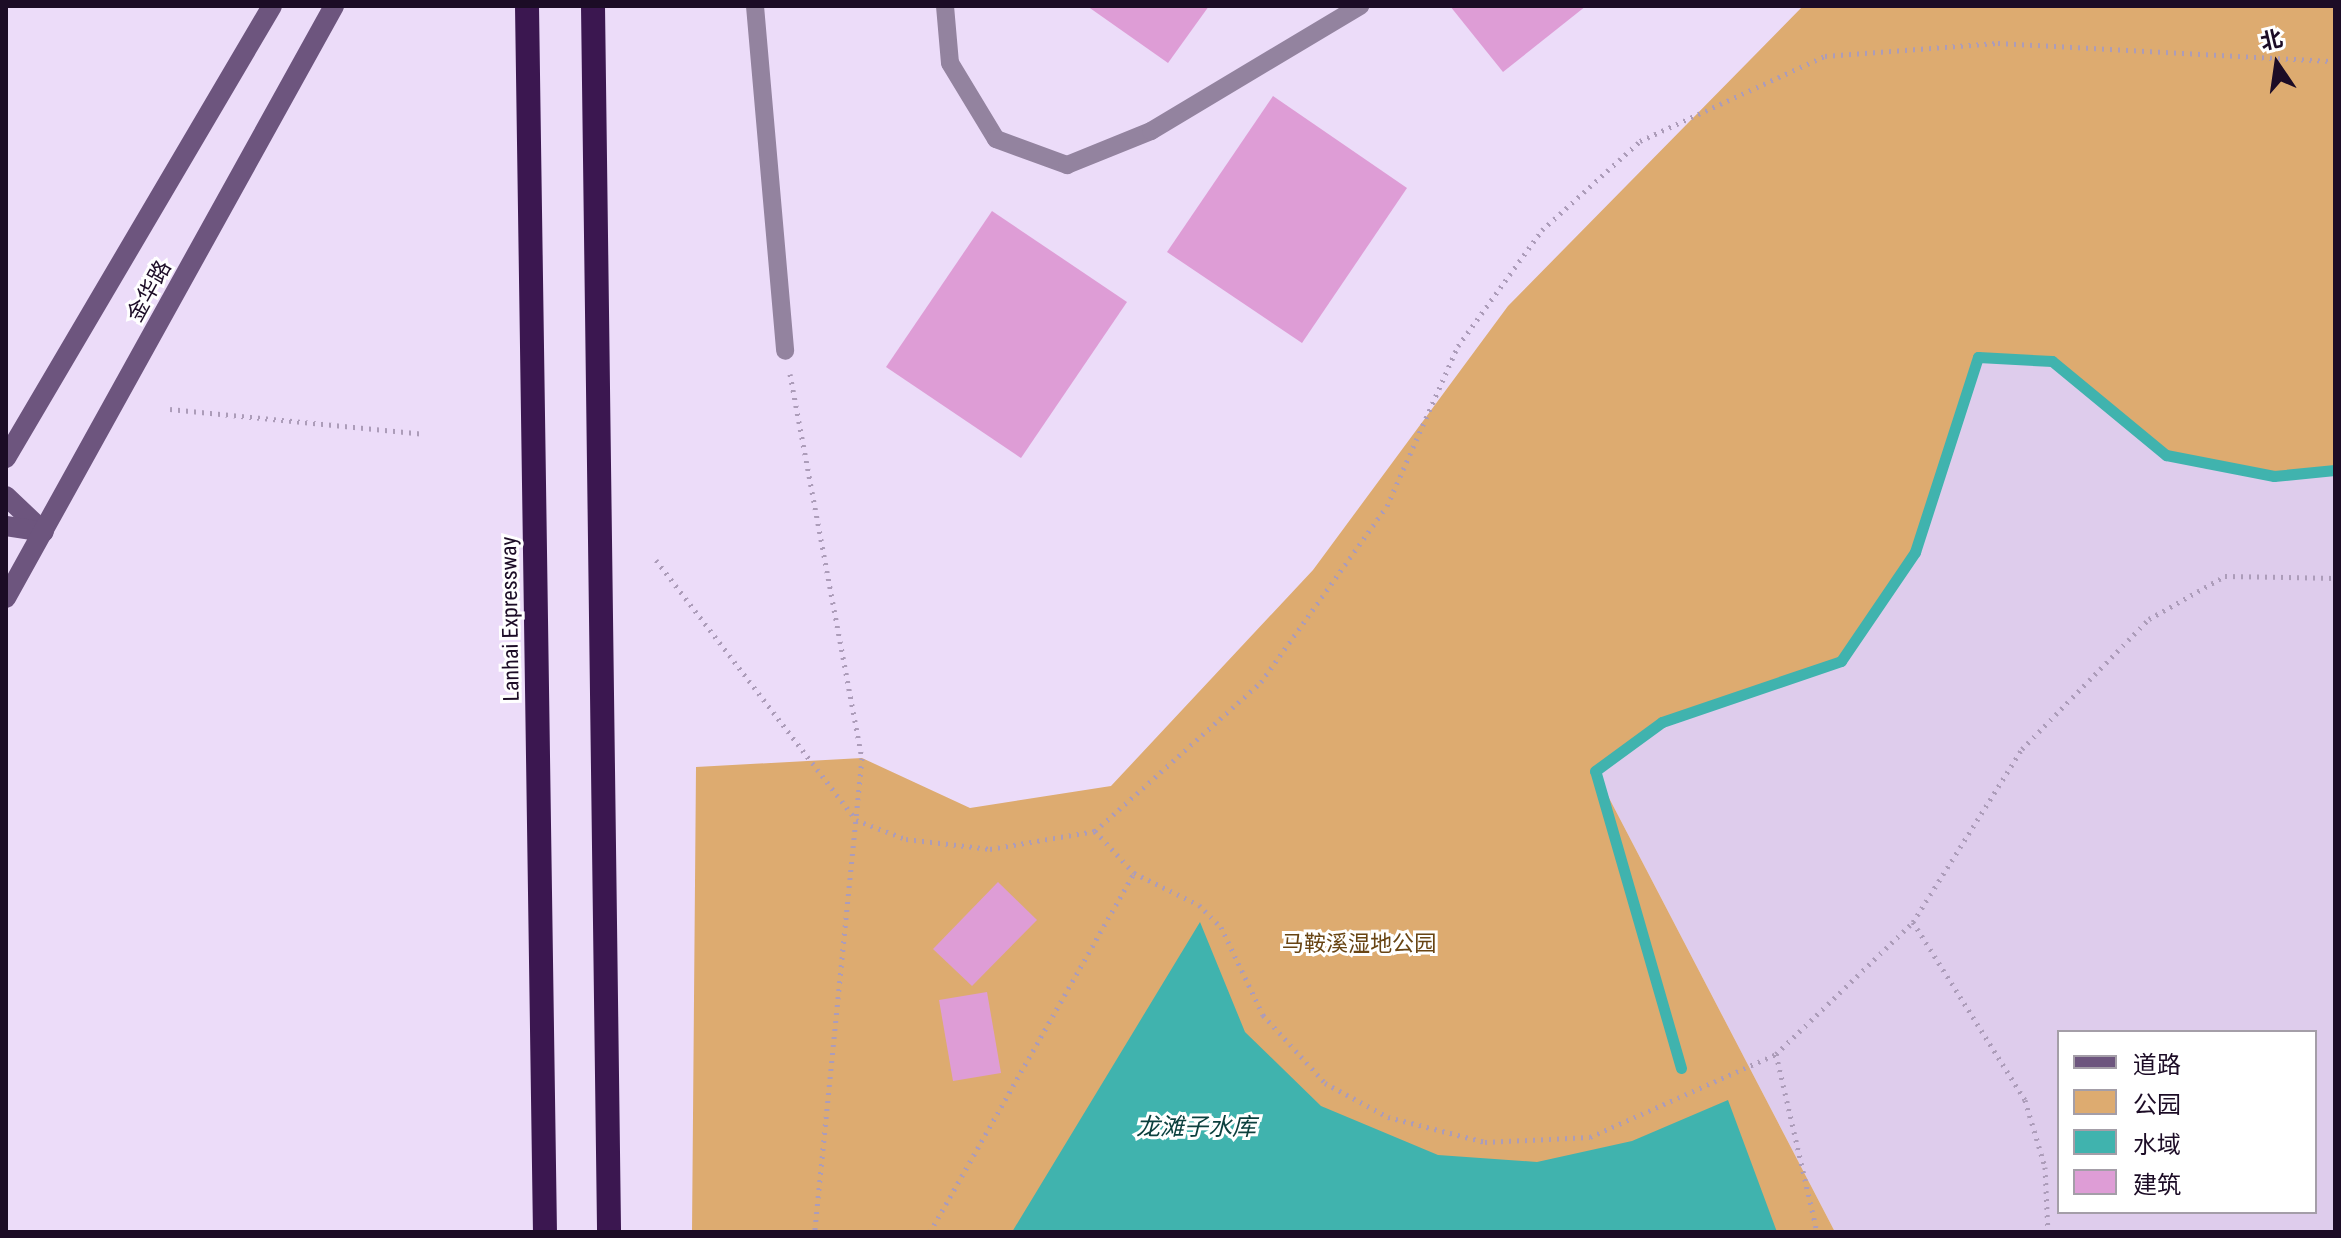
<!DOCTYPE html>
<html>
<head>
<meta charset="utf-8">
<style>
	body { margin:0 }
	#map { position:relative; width:2341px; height:1238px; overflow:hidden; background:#ecdcf9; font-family:"Roboto Condensed","Noto Sans SC",sans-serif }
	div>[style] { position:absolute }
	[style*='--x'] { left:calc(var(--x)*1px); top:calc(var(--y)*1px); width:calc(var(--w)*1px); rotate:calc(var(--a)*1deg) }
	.built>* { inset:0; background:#deccec }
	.green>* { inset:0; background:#ddab70 }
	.water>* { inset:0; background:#40b3ae }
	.stream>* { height:11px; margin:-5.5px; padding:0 5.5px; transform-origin:5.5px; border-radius:5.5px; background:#40b3ae }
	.building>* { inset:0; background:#de9dd6 }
	.path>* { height:5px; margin-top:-2.5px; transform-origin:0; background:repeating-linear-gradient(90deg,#ac9cb9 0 2px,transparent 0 8px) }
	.service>* { height:18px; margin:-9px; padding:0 9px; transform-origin:9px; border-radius:9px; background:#93839f }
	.secondary>* { height:20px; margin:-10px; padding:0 10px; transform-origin:10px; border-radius:10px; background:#6d557e }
	.motorway>* { height:24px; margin:-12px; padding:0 12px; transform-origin:12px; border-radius:12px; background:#3b1750 }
	span { translate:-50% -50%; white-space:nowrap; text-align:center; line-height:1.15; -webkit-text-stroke:6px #fff; paint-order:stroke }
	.street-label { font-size:22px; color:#1c0c26 }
	.park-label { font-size:22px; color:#684413 }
	.water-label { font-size:24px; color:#0c403e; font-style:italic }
	.frame { position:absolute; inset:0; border:8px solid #1c0c26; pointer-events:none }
	.legend { position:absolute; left:2057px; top:1030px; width:260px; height:184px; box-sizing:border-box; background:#fff; border:2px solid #a49ea8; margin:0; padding:10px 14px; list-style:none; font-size:24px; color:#1c0c26 }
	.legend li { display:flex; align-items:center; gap:16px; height:40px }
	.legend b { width:40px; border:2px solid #a49ea8 }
	.north { position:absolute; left:2237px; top:24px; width:80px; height:80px; -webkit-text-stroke:6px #fff; paint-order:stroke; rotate:347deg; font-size:22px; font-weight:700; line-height:32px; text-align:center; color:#1c0c26 }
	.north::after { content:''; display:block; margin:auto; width:28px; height:36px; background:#1c0c26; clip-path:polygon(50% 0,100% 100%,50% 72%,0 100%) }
</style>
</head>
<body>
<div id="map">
	<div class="built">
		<i style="clip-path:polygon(evenodd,1978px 357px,2052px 361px,2166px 455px,2274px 476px,2335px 470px,2335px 1232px,1835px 1232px,1595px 771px,1662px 722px,1841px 661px,1915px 552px,1978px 357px,2059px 1032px,2315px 1032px,2315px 1212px,2059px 1212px,2059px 1032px)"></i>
	</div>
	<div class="green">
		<i style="clip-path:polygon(1803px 6px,2335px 6px,2335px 470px,2274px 476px,2166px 455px,2052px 361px,1978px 357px,1915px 552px,1841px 661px,1662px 722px,1595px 771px,1835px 1232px,692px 1232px,696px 767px,862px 758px,970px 808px,1111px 786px,1313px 570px,1508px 306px)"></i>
	</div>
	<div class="water">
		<i style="clip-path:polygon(1200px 922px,1245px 1032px,1321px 1106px,1438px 1155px,1537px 1162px,1632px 1141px,1728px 1100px,1777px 1232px,1012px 1232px)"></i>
	</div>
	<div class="stream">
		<i style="--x:1681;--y:1068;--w:309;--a:-106.1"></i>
		<i style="--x:1595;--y:771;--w:83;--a:-36.2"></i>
		<i style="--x:1662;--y:722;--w:189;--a:-18.8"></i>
		<i style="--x:1841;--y:661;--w:132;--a:-55.8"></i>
		<i style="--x:1915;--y:552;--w:205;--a:-72.1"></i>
		<i style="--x:1978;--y:357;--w:74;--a:3.1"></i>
		<i style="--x:2052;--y:361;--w:148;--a:39.5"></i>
		<i style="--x:2166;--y:455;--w:110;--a:11"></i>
		<i style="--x:2274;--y:476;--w:61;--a:-5.6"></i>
	</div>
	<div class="building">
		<i style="clip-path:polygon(1087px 6px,1209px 6px,1168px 63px)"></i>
		<i style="clip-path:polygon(1450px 6px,1586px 6px,1503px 72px)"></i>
		<i style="clip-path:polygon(1273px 96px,1407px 188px,1302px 343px,1167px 252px)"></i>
		<i style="clip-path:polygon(992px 211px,1127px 302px,1021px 458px,886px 367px)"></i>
		<i style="clip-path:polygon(998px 882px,1037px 920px,972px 986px,933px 949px)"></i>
		<i style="clip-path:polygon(987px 992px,1001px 1073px,953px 1081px,939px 1000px)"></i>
	</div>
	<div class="path">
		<i style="--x:790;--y:374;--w:391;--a:79.4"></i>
		<i style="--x:862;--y:758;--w:476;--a:95.7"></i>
		<i style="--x:170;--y:409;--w:254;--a:5.6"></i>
		<i style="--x:656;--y:560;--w:328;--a:52.4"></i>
		<i style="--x:856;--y:820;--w:53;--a:20.8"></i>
		<i style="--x:906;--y:839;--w:85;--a:6.8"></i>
		<i style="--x:990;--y:849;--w:107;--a:-9.7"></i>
		<i style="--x:1095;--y:831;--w:57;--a:47.1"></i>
		<i style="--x:1095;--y:831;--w:223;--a:-41.9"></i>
		<i style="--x:1261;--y:682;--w:216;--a:-54.4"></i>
		<i style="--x:1387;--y:506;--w:175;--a:-66.1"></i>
		<i style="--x:1458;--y:346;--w:143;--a:-54.1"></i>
		<i style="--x:1542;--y:230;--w:132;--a:-42.2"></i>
		<i style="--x:1640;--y:141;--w:204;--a:-24.7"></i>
		<i style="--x:1825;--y:56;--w:173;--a:-4.3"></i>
		<i style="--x:1998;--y:43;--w:337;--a:3.1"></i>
		<i style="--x:1913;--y:922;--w:210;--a:57.8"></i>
		<i style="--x:2025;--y:1100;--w:70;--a:73.4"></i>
		<i style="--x:2045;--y:1167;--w:65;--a:87.4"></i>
		<i style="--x:1776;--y:1054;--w:183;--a:77"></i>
		<i style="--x:930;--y:1232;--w:413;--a:-60.4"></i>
		<i style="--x:1134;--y:873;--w:72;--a:26.2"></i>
		<i style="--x:1199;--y:905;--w:31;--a:45"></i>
		<i style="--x:1221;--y:927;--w:98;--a:64.5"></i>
		<i style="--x:1263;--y:1015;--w:92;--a:47.6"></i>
		<i style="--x:1325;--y:1083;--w:72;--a:28.4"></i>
		<i style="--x:1388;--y:1117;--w:100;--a:14.5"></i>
		<i style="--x:1485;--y:1142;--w:105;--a:-2.7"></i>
		<i style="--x:1590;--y:1137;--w:204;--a:-24"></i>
		<i style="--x:1776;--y:1054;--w:190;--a:-43.9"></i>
		<i style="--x:1913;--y:922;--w:204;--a:-57.8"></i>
		<i style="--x:2022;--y:749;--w:182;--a:-45.7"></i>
		<i style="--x:2149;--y:619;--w:87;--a:-29.5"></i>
		<i style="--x:2225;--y:576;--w:110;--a:1"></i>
	</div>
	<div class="service">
		<i style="--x:755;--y:6;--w:346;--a:85"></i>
		<i style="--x:945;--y:6;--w:57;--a:85"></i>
		<i style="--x:950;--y:63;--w:89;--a:58.8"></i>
		<i style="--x:996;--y:139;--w:76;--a:20.1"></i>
		<i style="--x:1067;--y:165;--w:91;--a:-22"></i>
		<i style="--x:1151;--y:131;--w:244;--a:-30.9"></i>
	</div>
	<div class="secondary">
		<i style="--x:6;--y:458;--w:524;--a:-59.52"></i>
		<i style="--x:6;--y:496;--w:52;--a:43.5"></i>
		<i style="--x:6;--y:526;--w:38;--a:9"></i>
		<i style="--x:6;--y:598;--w:677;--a:-61.01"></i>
	</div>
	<div class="motorway">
		<i style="--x:527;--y:6;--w:1226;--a:89.16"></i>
		<i style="--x:593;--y:6;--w:1226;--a:89.25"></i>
	</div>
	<div class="street-label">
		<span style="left:149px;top:291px;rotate:-61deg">金华路</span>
		<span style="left:510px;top:619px;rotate:-91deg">Lanhai Expressway</span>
	</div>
	<div class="park-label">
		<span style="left:1359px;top:944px">马鞍溪湿地公园</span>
	</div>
	<div class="water-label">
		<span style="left:1196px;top:1128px">龙滩子水库</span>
	</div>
	<div class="frame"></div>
	<ul class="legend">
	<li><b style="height:10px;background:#6d557e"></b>道路</li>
	<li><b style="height:22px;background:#ddab70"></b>公园</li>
	<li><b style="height:22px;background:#40b3ae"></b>水域</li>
	<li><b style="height:22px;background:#de9dd6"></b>建筑</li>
	</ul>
	<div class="north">北</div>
</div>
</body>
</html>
